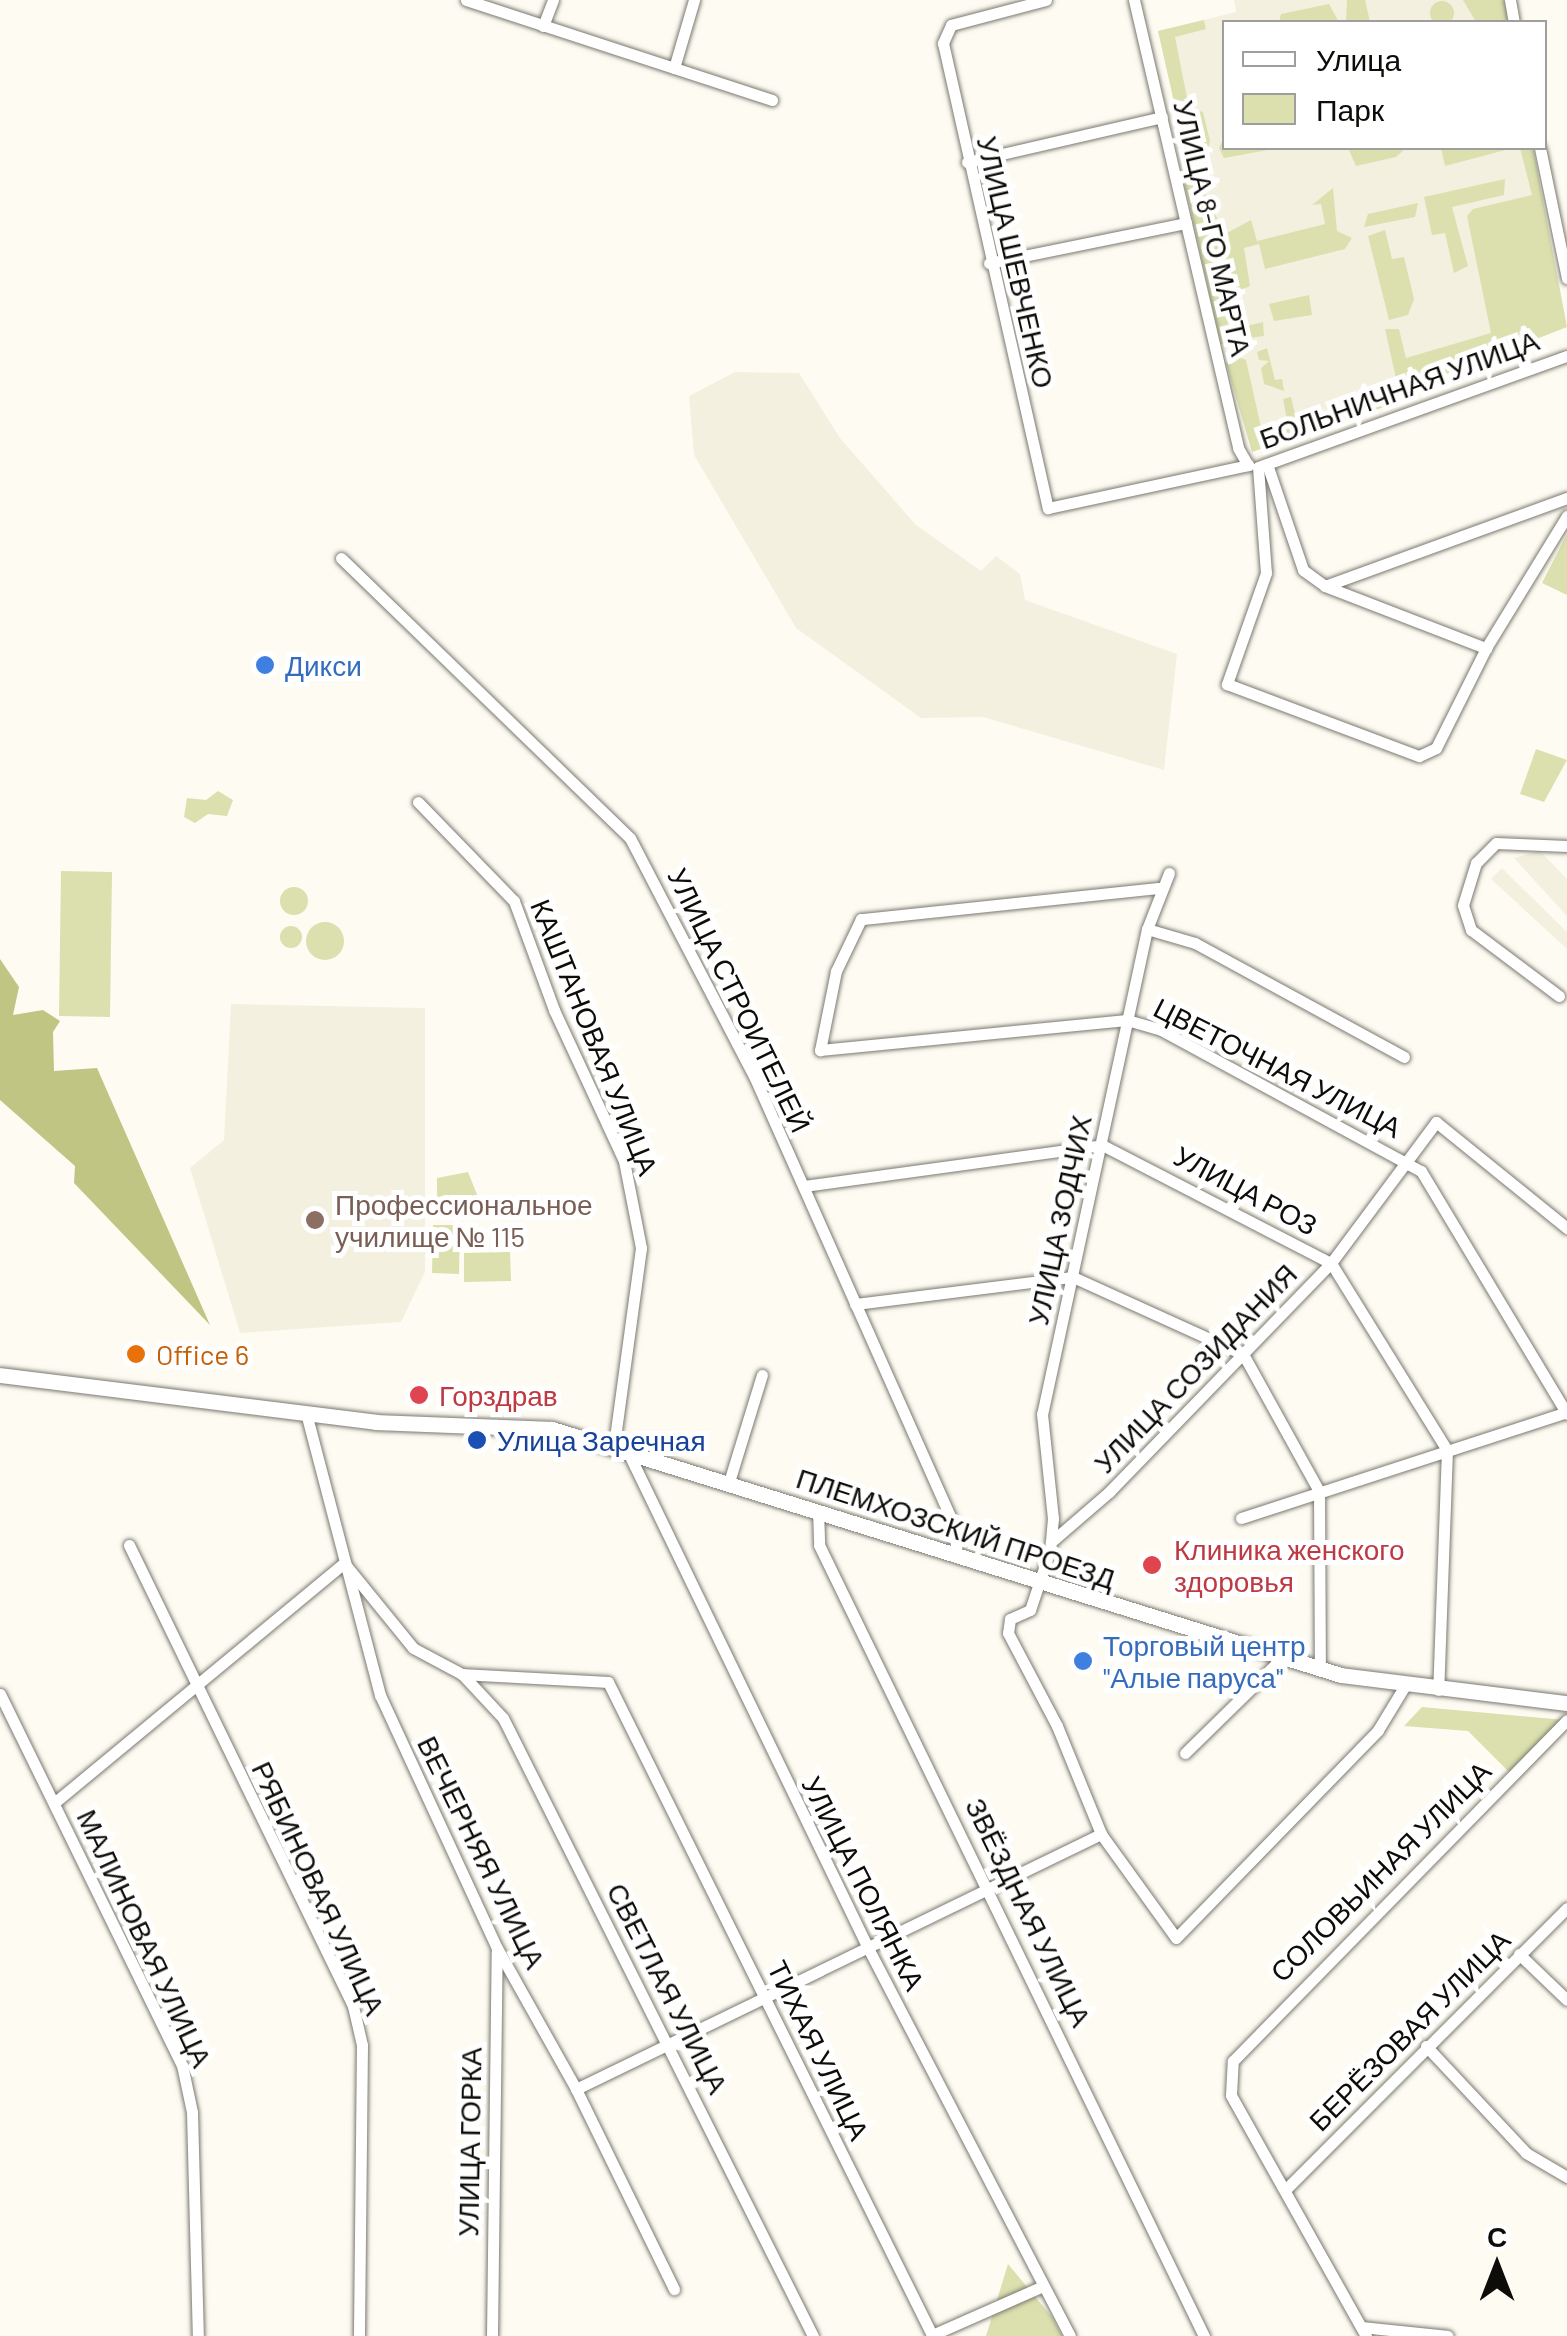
<!DOCTYPE html>
<html>
<head>
<meta charset="utf-8">
<style>
	body { margin:0 }
	#map { position:relative; width:1567px; height:2336px; overflow:hidden; background:#fefcf2; font-family:Barlow,sans-serif }
	div>[style] { position:absolute }
	[style*='--x'] { left:calc(var(--x)*1px); top:calc(var(--y)*1px); width:calc(var(--w)*1px); rotate:calc(var(--a)*1deg) }
	.built>* { inset:0; background:#f4f0e0 }
	.green>* { inset:0; background:#dbe0ae }
	.round { border-radius:50% }
	.forest>* { inset:0; background:#c0c583 }
	.roads { filter:drop-shadow(0 0 2px #7a7870) drop-shadow(0 0 2px #7a7870) }
	.street>* { height:11px; margin:-5.5px; padding:0 5.5px; transform-origin:5.5px; border-radius:5.5px; background:#fff }
	.secondary>* { height:15px; margin:-7.5px; padding:0 7.5px; transform-origin:7.5px; border-radius:7.5px; background:#fff }
	.dots>* { width:28px; height:28px; translate:-50% -50%; box-sizing:border-box; border:5px solid #fff; border-radius:50% }
	span { translate:-50% -50%; white-space:nowrap; text-align:center; line-height:1.15; -webkit-text-stroke:10px #fff; paint-order:stroke }
	.street-label { font-size:28px; color:#0d0c09 }
	.shop-label { font-size:28px; color:#366cbe }
	.left { translate:0 -50%; text-align:left }
	.education-label { font-size:28px; color:#785e54 }
	.food-label { font-size:28px; color:#c56008 }
	.health-label { font-size:28px; color:#be3a42 }
	.transit-label { font-size:28px; color:#164399 }
	.legend { position:absolute; left:1222px; top:20px; width:325px; height:130px; box-sizing:border-box; background:#fff; border:2px solid #9e9e9d; margin:0; padding:12px 18px; list-style:none; font-size:30px; color:#0d0c09 }
	.legend li { display:flex; align-items:center; gap:20px; height:50px }
	.legend b { width:50px; border:2px solid #9e9e9d }
	.north { position:absolute; left:1447px; top:2216px; width:100px; height:100px; -webkit-text-stroke:8px #fff; paint-order:stroke; rotate:0deg; font-size:28px; font-weight:700; line-height:40px; text-align:center; color:#0d0c09 }
	.north::after { content:''; display:block; margin:auto; width:35px; height:45px; background:#0d0c09; clip-path:polygon(50% 0,100% 100%,50% 72%,0 100%) }
</style>
</head>
<body>
<div id="map">
	<div class="built">
		<i style="clip-path:polygon(1234px 0,1504px 0,1508px 22px,1224px 22px,1224px 148px,1533px 148px,1567px 327px,1253px 447px,1158px 31px,1236px 12px)"></i>
		<i style="clip-path:polygon(735px 372px,799px 373px,840px 438px,916px 525px,981px 571px,996px 556px,1020px 574px,1025px 600px,1177px 654px,1164px 770px,983px 717px,921px 718px,796px 628px,694px 455px,689px 396px)"></i>
		<i style="clip-path:polygon(1540px 851px,1567px 879px,1567px 916px,1514px 858px)"></i>
		<i style="clip-path:polygon(1502px 868px,1567px 932px,1567px 949px,1491px 879px)"></i>
		<i style="clip-path:polygon(231px 1004px,425px 1008px,425px 1272px,401px 1322px,240px 1333px,190px 1168px,224px 1140px)"></i>
	</div>
	<div class="green">
		<i style="clip-path:polygon(1347px 0,1365px 0,1370px 22px,1346px 22px)"></i>
		<i style="clip-path:polygon(1463px 0,1504px 0,1508px 22px,1476px 22px)"></i>
		<i class="round" style="left:1430px;top:1px;width:24px;height:24px"></i>
		<i style="clip-path:polygon(1329px 4px,1339px 22px,1279px 22px,1281px 14px)"></i>
		<i style="clip-path:polygon(1204px 20px,1206px 29px,1175px 37px,1189px 108px,1203px 112px,1210px 141px,1206px 157px,1188px 164px,1158px 31px)"></i>
		<i style="clip-path:polygon(1224px 137px,1224px 148px,1279px 148px,1224px 158px,1219px 148px)"></i>
		<i style="clip-path:polygon(1348px 148px,1406px 148px,1396px 157px,1356px 166px)"></i>
		<i style="clip-path:polygon(1441px 148px,1513px 148px,1445px 166px)"></i>
		<i style="clip-path:polygon(1520px 148px,1533px 148px,1567px 327px,1410px 388px,1407px 376px,1396px 378px,1385px 329px,1399px 329px,1406px 358px,1491px 333px,1467px 216px,1473px 209px,1532px 195px)"></i>
		<i style="clip-path:polygon(1194px 172px,1225px 234px,1251px 220px,1257px 241px,1325px 224px,1321px 204px,1312px 205px,1333px 188px,1337px 231px,1352px 238px,1345px 249px,1265px 269px,1259px 244px,1244px 248px,1250px 286px,1227px 296px,1229px 345px,1221px 344px,1183px 176px)"></i>
		<i style="clip-path:polygon(1505px 179px,1504px 195px,1452px 207px,1468px 266px,1454px 273px,1445px 233px,1432px 235px,1424px 197px)"></i>
		<i style="clip-path:polygon(1418px 203px,1415px 217px,1364px 227px,1368px 214px)"></i>
		<i style="clip-path:polygon(1385px 230px,1392px 259px,1404px 257px,1414px 299px,1408px 315px,1389px 320px,1368px 236px)"></i>
		<i style="clip-path:polygon(1309px 295px,1312px 315px,1274px 321px,1269px 304px)"></i>
		<i style="clip-path:polygon(1244px 315px,1247px 326px,1263px 322px,1264px 336px,1242px 339px,1237px 319px)"></i>
		<i style="clip-path:polygon(1267px 348px,1275px 380px,1282px 379px,1284px 391px,1264px 384px,1261px 368px,1269px 361px,1259px 360px,1257px 352px)"></i>
		<i style="clip-path:polygon(1234px 355px,1246px 360px,1261px 427px,1287px 420px,1283px 399px,1291px 397px,1295px 414px,1327px 411px,1382px 390px,1390px 405px,1252px 452px,1226px 363px)"></i>
		<i style="clip-path:polygon(1567px 534px,1567px 595px,1542px 583px)"></i>
		<i style="clip-path:polygon(1536px 749px,1567px 760px,1544px 802px,1520px 794px)"></i>
		<i style="clip-path:polygon(218px 791px,233px 800px,227px 816px,208px 814px,195px 823px,184px 817px,187px 798px,206px 800px)"></i>
		<i style="clip-path:polygon(61px 871px,112px 872px,110px 1017px,59px 1016px)"></i>
		<i class="round" style="left:280px;top:887px;width:28px;height:28px"></i>
		<i class="round" style="left:306px;top:922px;width:38px;height:38px"></i>
		<i class="round" style="left:280px;top:926px;width:22px;height:22px"></i>
		<i style="clip-path:polygon(468px 1172px,478px 1197px,437px 1198px,437px 1178px)"></i>
		<i style="clip-path:polygon(433px 1225px,460px 1225px,459px 1274px,432px 1273px)"></i>
		<i style="clip-path:polygon(510px 1252px,511px 1281px,464px 1282px,464px 1253px)"></i>
		<i style="clip-path:polygon(1422px 1707px,1565px 1720px,1511px 1774px,1468px 1731px,1404px 1726px)"></i>
		<i style="clip-path:polygon(1008px 2264px,1052px 2317px,1062px 2336px,986px 2336px)"></i>
	</div>
	<div class="forest">
		<i style="clip-path:polygon(0 959px,19px 987px,13px 1015px,43px 1010px,60px 1021px,53px 1032px,54px 1071px,97px 1068px,210px 1325px,74px 1183px,75px 1166px,0 1100px)"></i>
	</div>
	<div class="roads">
		<div class="street">
			<i style="--x:466;--y:0;--w:322;--a:18.1"></i>
			<i style="--x:1046;--y:0;--w:98;--a:165.3"></i>
			<i style="--x:951;--y:25;--w:20;--a:114"></i>
			<i style="--x:943;--y:43;--w:477;--a:77.3"></i>
			<i style="--x:1048;--y:508;--w:205;--a:-12.1"></i>
			<i style="--x:1134;--y:0;--w:460;--a:76.9"></i>
			<i style="--x:1238;--y:448;--w:20;--a:60"></i>
			<i style="--x:1510;--y:0;--w:22;--a:80"></i>
			<i style="--x:543;--y:26;--w:28;--a:-69"></i>
			<i style="--x:674;--y:68;--w:71;--a:-73.6"></i>
			<i style="--x:1540;--y:148;--w:133;--a:78.3"></i>
			<i style="--x:967;--y:162;--w:200;--a:-13"></i>
			<i style="--x:989;--y:263;--w:201;--a:-11.5"></i>
			<i style="--x:1267;--y:464;--w:112;--a:71.2"></i>
			<i style="--x:1303;--y:570;--w:27;--a:36"></i>
			<i style="--x:1325;--y:586;--w:258;--a:-20"></i>
			<i style="--x:1261;--y:466;--w:325;--a:-19.8"></i>
			<i style="--x:1258;--y:467;--w:106;--a:85.7"></i>
			<i style="--x:1266;--y:573;--w:118;--a:109.4"></i>
			<i style="--x:1227;--y:684;--w:205;--a:20.6"></i>
			<i style="--x:1419;--y:756;--w:19;--a:-25"></i>
			<i style="--x:1436;--y:748;--w:112;--a:-63.4"></i>
			<i style="--x:1486;--y:648;--w:155;--a:-58.5"></i>
			<i style="--x:341;--y:558;--w:402;--a:44.1"></i>
			<i style="--x:630;--y:838;--w:268;--a:62.5"></i>
			<i style="--x:754;--y:1076;--w:488;--a:66"></i>
			<i style="--x:953;--y:1522;--w:33;--a:83"></i>
			<i style="--x:1325;--y:586;--w:173;--a:21.1"></i>
			<i style="--x:418;--y:802;--w:138;--a:45.9"></i>
			<i style="--x:514;--y:901;--w:116;--a:69.8"></i>
			<i style="--x:554;--y:1010;--w:166;--a:65.1"></i>
			<i style="--x:624;--y:1161;--w:89;--a:78.9"></i>
			<i style="--x:641;--y:1248;--w:198;--a:97.8"></i>
			<i style="--x:1169;--y:873;--w:60;--a:111.4"></i>
			<i style="--x:1147;--y:929;--w:496;--a:102.2"></i>
			<i style="--x:1042;--y:1414;--w:105;--a:84"></i>
			<i style="--x:1053;--y:1518;--w:32;--a:95"></i>
			<i style="--x:1050;--y:1550;--w:63;--a:108.4"></i>
			<i style="--x:1030;--y:1610;--w:22;--a:156"></i>
			<i style="--x:1010;--y:1619;--w:14;--a:98"></i>
			<i style="--x:1008;--y:1633;--w:105;--a:62.2"></i>
			<i style="--x:1057;--y:1726;--w:117;--a:67.8"></i>
			<i style="--x:1101;--y:1834;--w:128;--a:54.2"></i>
			<i style="--x:1176;--y:1938;--w:290;--a:-45.8"></i>
			<i style="--x:1378;--y:1730;--w:50;--a:-58.8"></i>
			<i style="--x:1158;--y:888;--w:299;--a:174"></i>
			<i style="--x:861;--y:919;--w:58;--a:115.7"></i>
			<i style="--x:836;--y:971;--w:81;--a:101.4"></i>
			<i style="--x:820;--y:1050;--w:308;--a:-5.6"></i>
			<i style="--x:1127;--y:1020;--w:35;--a:16"></i>
			<i style="--x:1161;--y:1030;--w:296;--a:28.5"></i>
			<i style="--x:1421;--y:1171;--w:283;--a:59"></i>
			<i style="--x:1147;--y:929;--w:50;--a:16.3"></i>
			<i style="--x:1195;--y:943;--w:238;--a:28.6"></i>
			<i style="--x:1559;--y:996;--w:110;--a:-143.1"></i>
			<i style="--x:1471;--y:930;--w:26;--a:-108"></i>
			<i style="--x:1463;--y:905;--w:44;--a:-72.8"></i>
			<i style="--x:1476;--y:863;--w:28;--a:-45"></i>
			<i style="--x:1496;--y:843;--w:71;--a:2.4"></i>
			<i style="--x:804;--y:1186;--w:301;--a:-7.8"></i>
			<i style="--x:1102;--y:1145;--w:258;--a:27.3"></i>
			<i style="--x:1331;--y:1263;--w:220;--a:58.2"></i>
			<i style="--x:1447;--y:1450;--w:240;--a:92.1"></i>
			<i style="--x:855;--y:1304;--w:220;--a:-7.1"></i>
			<i style="--x:1073;--y:1277;--w:187;--a:24.4"></i>
			<i style="--x:1243;--y:1354;--w:157;--a:61"></i>
			<i style="--x:1319;--y:1491;--w:178;--a:89.7"></i>
			<i style="--x:306;--y:1413;--w:292;--a:75.3"></i>
			<i style="--x:380;--y:1695;--w:279;--a:65.2"></i>
			<i style="--x:497;--y:1948;--w:162;--a:60.7"></i>
			<i style="--x:576;--y:2089;--w:223;--a:63.9"></i>
			<i style="--x:626;--y:1448;--w:555;--a:64.17"></i>
			<i style="--x:868;--y:1948;--w:437;--a:62.5"></i>
			<i style="--x:729;--y:1482;--w:112;--a:-72.9"></i>
			<i style="--x:818;--y:1510;--w:35;--a:88"></i>
			<i style="--x:819;--y:1545;--w:880;--a:64.05"></i>
			<i style="--x:1241;--y:1518;--w:343;--a:-18"></i>
			<i style="--x:1051;--y:1542;--w:77;--a:-40.8"></i>
			<i style="--x:1109;--y:1492;--w:319;--a:-45.9"></i>
			<i style="--x:1331;--y:1263;--w:176;--a:-53.3"></i>
			<i style="--x:1436;--y:1122;--w:169;--a:39"></i>
			<i style="--x:129;--y:1545;--w:513;--a:64.08"></i>
			<i style="--x:353;--y:2006;--w:40;--a:77"></i>
			<i style="--x:362;--y:2045;--w:291;--a:90.6"></i>
			<i style="--x:462;--y:1674;--w:60;--a:47"></i>
			<i style="--x:503;--y:1718;--w:691;--a:63.36"></i>
			<i style="--x:0;--y:1694;--w:413;--a:63.9"></i>
			<i style="--x:182;--y:2065;--w:48;--a:78"></i>
			<i style="--x:192;--y:2112;--w:224;--a:88.5"></i>
			<i style="--x:1185;--y:1753;--w:136;--a:-44.4"></i>
			<i style="--x:54;--y:1803;--w:376;--a:-39.6"></i>
			<i style="--x:344;--y:1563;--w:109;--a:50.9"></i>
			<i style="--x:413;--y:1648;--w:55;--a:28"></i>
			<i style="--x:462;--y:1674;--w:146;--a:3.1"></i>
			<i style="--x:608;--y:1682;--w:729;--a:63.61"></i>
			<i style="--x:932;--y:2335;--w:119;--a:-23.8"></i>
			<i style="--x:1519;--y:1954;--w:66;--a:43.8"></i>
			<i style="--x:1426;--y:2046;--w:146;--a:46.9"></i>
			<i style="--x:1526;--y:2153;--w:48;--a:30.3"></i>
			<i style="--x:576;--y:2089;--w:584;--a:-25.91"></i>
			<i style="--x:1287;--y:2188;--w:396;--a:-45"></i>
			<i style="--x:1362;--y:2327;--w:86;--a:6"></i>
			<i style="--x:492;--y:2336;--w:384;--a:-89.3"></i>
			<i style="--x:1366;--y:2336;--w:276;--a:-119.3"></i>
			<i style="--x:1231;--y:2095;--w:34;--a:-87"></i>
			<i style="--x:1233;--y:2061;--w:477;--a:-45.6"></i>
		</div>
		<div class="secondary">
			<i style="--x:0;--y:1375;--w:379;--a:7.1"></i>
			<i style="--x:376;--y:1422;--w:176;--a:2.3"></i>
			<i style="--x:552;--y:1429;--w:826;--a:17.32"></i>
			<i style="--x:1341;--y:1675;--w:228;--a:7.1"></i>
		</div>
	</div>
	<div class="dots">
		<i style="left:265px;top:665px;background:#3f7fe0"></i>
		<i style="left:315px;top:1220px;background:#8d6e63"></i>
		<i style="left:136px;top:1354px;background:#e8710a"></i>
		<i style="left:419px;top:1395px;background:#e0444e"></i>
		<i style="left:477px;top:1440px;background:#1a4fb4"></i>
		<i style="left:1152px;top:1565px;background:#e0444e"></i>
		<i style="left:1083px;top:1661px;background:#3f7fe0"></i>
	</div>
	<div class="street-label">
		<span style="left:1213px;top:228px;rotate:77deg">УЛИЦА 8-ГО МАРТА</span>
		<span style="left:1016px;top:262px;rotate:77deg">УЛИЦА ШЕВЧЕНКО</span>
		<span style="left:1399px;top:389px;rotate:-20deg">БОЛЬНИЧНАЯ УЛИЦА</span>
		<span style="left:740px;top:1000px;rotate:64deg">УЛИЦА СТРОИТЕЛЕЙ</span>
		<span style="left:595px;top:1037px;rotate:68deg">КАШТАНОВАЯ УЛИЦА</span>
		<span style="left:1278px;top:1067px;rotate:27deg">ЦВЕТОЧНАЯ УЛИЦА</span>
		<span style="left:1246px;top:1190px;rotate:28deg">УЛИЦА РОЗ</span>
		<span style="left:1059px;top:1220px;rotate:-78deg">УЛИЦА ЗОДЧИХ</span>
		<span style="left:1195px;top:1368px;rotate:-46deg">УЛИЦА СОЗИДАНИЯ</span>
		<span style="left:956px;top:1528px;rotate:18deg">ПЛЕМХОЗСКИЙ ПРОЕЗД</span>
		<span style="left:482px;top:1852px;rotate:64deg">ВЕЧЕРНЯЯ УЛИЦА</span>
		<span style="left:1380px;top:1871px;rotate:-45deg">СОЛОВЬИНАЯ УЛИЦА</span>
		<span style="left:864px;top:1883px;rotate:63deg">УЛИЦА ПОЛЯНКА</span>
		<span style="left:319px;top:1888px;rotate:65deg">РЯБИНОВАЯ УЛИЦА</span>
		<span style="left:1029px;top:1912px;rotate:64deg">ЗВЁЗДНАЯ УЛИЦА</span>
		<span style="left:145px;top:1938px;rotate:65deg">МАЛИНОВАЯ УЛИЦА</span>
		<span style="left:668px;top:1988px;rotate:63deg">СВЕТЛАЯ УЛИЦА</span>
		<span style="left:1409px;top:2030px;rotate:-45deg">БЕРЁЗОВАЯ УЛИЦА</span>
		<span style="left:819px;top:2050px;rotate:64deg">ТИХАЯ УЛИЦА</span>
		<span style="left:469px;top:2142px;rotate:-89deg">УЛИЦА ГОРКА</span>
	</div>
	<div class="shop-label">
		<span class="left" style="left:285px;top:665px">Дикси</span>
		<span class="left" style="left:1103px;top:1661px">Торговый центр<br>"Алые паруса"</span>
	</div>
	<div class="education-label">
		<span class="left" style="left:335px;top:1220px">Профессиональное<br>училище № 115</span>
	</div>
	<div class="food-label">
		<span class="left" style="left:156px;top:1354px">Office 6</span>
	</div>
	<div class="health-label">
		<span class="left" style="left:439px;top:1395px">Горздрав</span>
		<span class="left" style="left:1174px;top:1565px">Клиника женского<br>здоровья</span>
	</div>
	<div class="transit-label">
		<span class="left" style="left:497px;top:1440px">Улица Заречная</span>
	</div>
	<ul class="legend">
	<li><b style="height:12px;background:#fff"></b>Улица</li>
	<li><b style="height:28px;background:#dbe0ae"></b>Парк</li>
	</ul>
	<div class="north">С</div>
</div>
</body>
</html>
